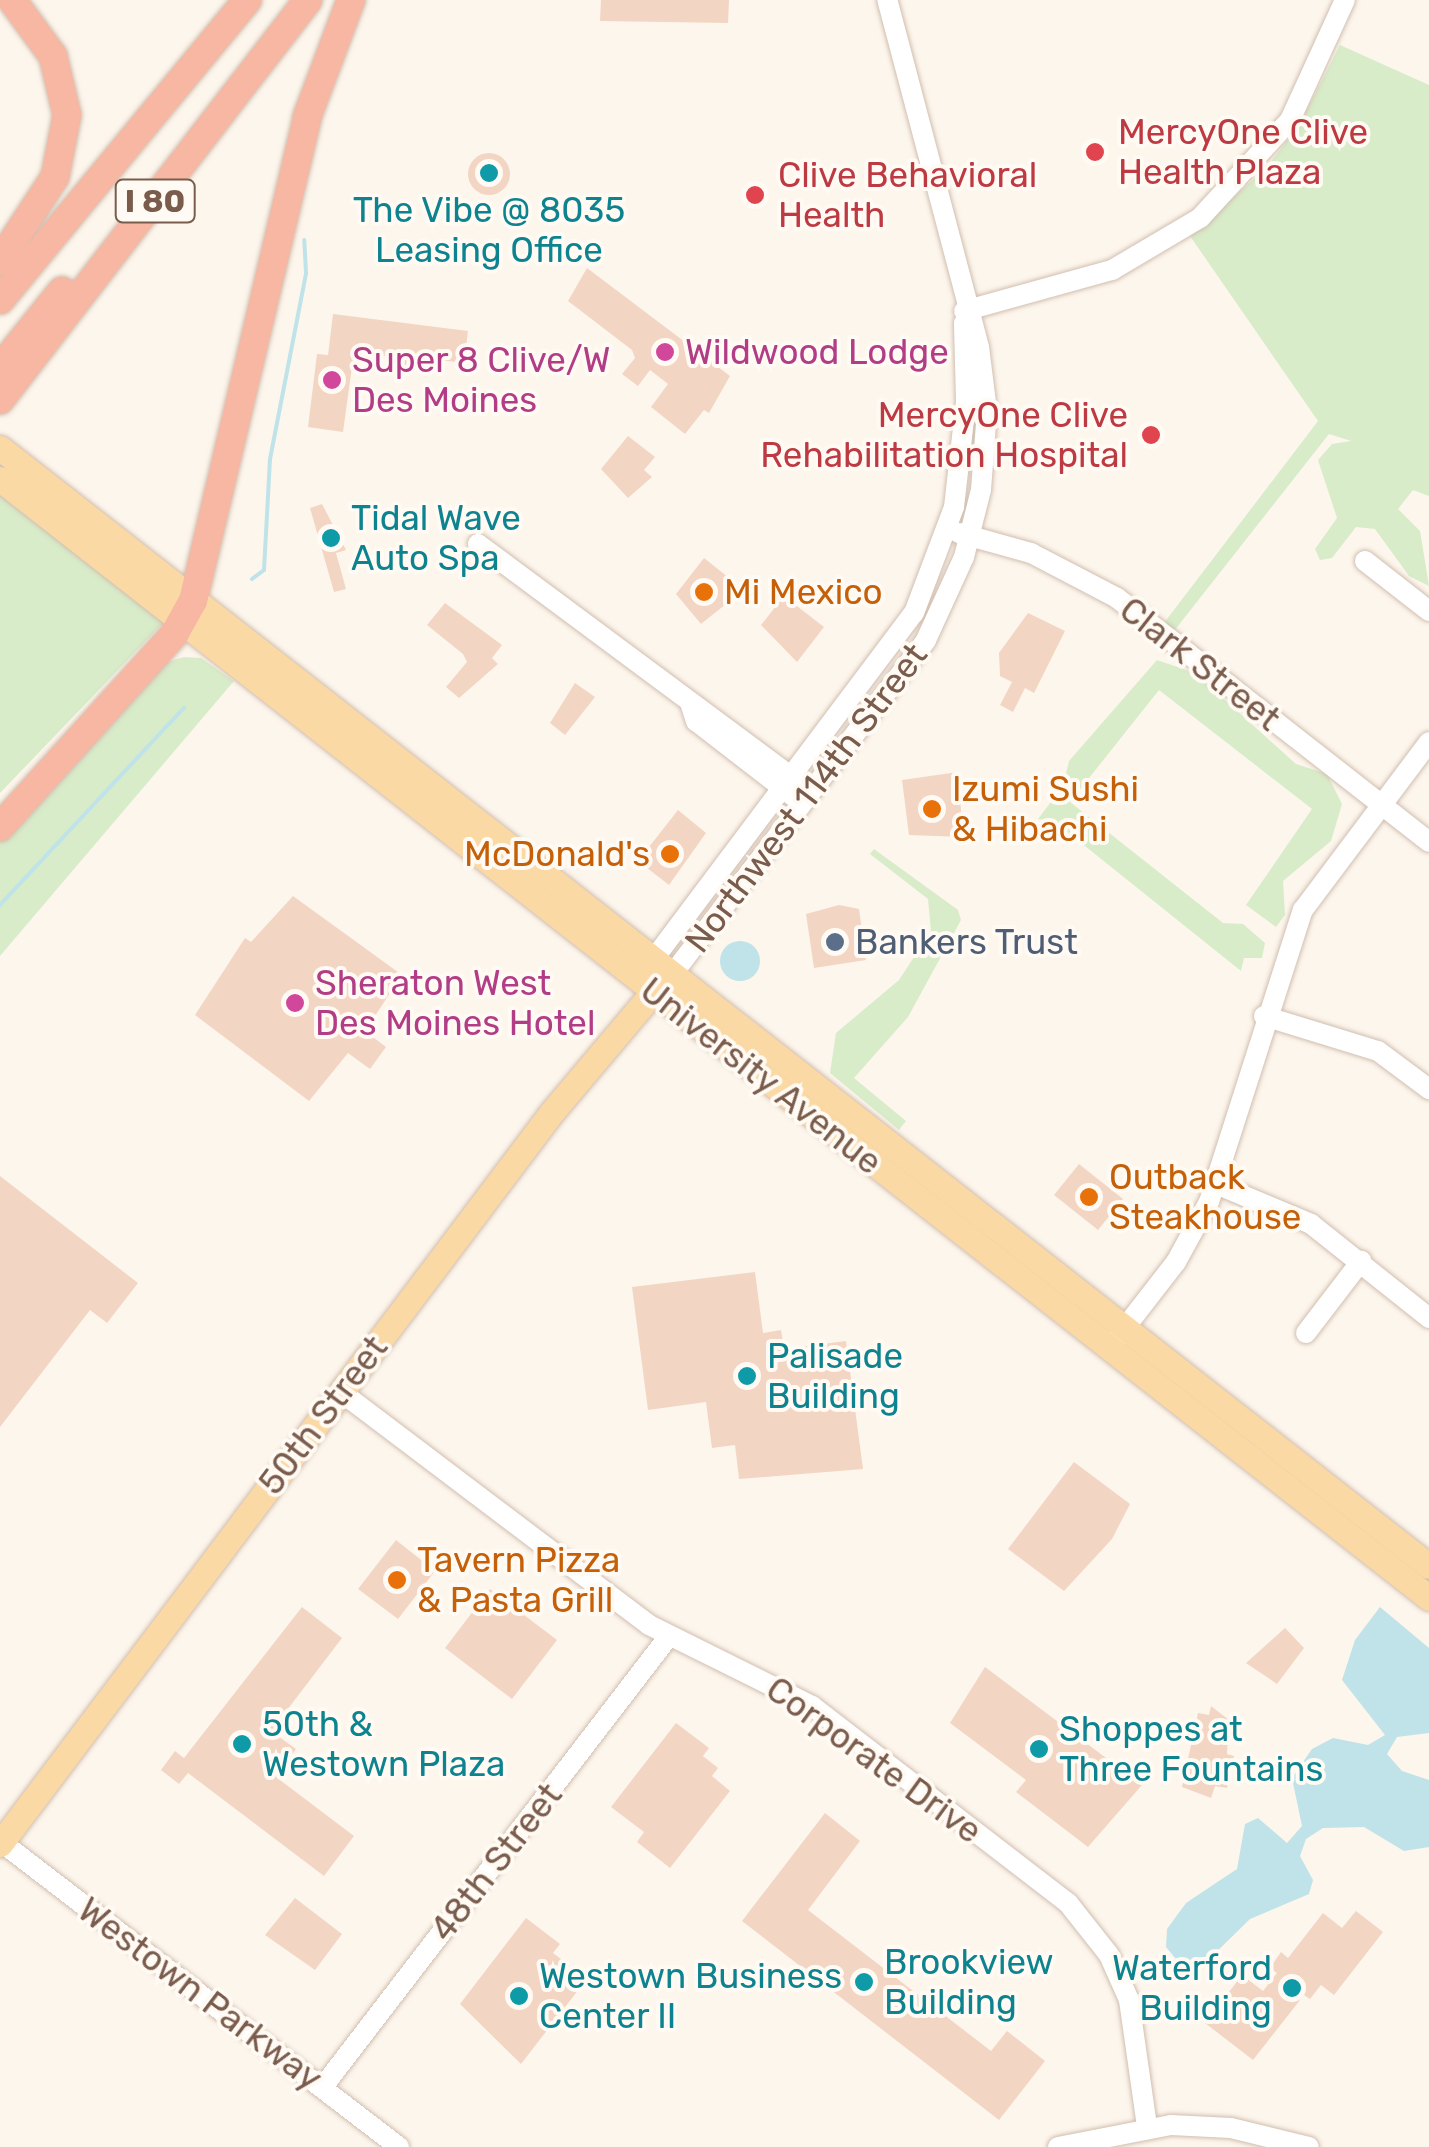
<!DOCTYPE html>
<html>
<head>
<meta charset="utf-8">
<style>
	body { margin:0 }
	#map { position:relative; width:1429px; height:2147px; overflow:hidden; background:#fdf6ec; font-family:Rubik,sans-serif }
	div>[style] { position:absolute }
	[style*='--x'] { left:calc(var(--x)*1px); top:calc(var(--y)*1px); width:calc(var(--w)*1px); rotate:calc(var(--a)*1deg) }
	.green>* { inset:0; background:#d8ecc9 }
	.water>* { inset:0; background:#bfe3e8 }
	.round { border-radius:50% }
	.stream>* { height:4px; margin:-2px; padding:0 2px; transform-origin:2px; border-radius:2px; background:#bfe3e8 }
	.building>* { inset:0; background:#f3d5c3 }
	.roads { filter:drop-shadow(0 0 2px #d1beb0) drop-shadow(0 0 2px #d1beb0) }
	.minor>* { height:20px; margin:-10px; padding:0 10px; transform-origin:10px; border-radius:10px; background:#fff }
	.major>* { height:25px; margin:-12.5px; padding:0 12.5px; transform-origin:12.5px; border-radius:12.5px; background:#fbd9a5 }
	.highway>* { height:28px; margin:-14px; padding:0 14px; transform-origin:14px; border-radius:14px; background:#f7b7a3 }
	.dots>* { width:28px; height:28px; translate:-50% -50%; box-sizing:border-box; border:5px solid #fffaf3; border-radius:50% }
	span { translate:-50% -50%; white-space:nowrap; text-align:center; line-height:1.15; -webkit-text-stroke:8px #fffaf3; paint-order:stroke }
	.shield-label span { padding:2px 8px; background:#fffaf3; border:2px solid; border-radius:8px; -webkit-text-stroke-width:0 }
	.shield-label { font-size:32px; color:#7a5c4d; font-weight:700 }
	.health-label { font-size:35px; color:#be3a42 }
	.left { translate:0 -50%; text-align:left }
	.right { translate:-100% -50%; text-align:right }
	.culture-label { font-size:35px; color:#0d838f }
	.hotel-label { font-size:35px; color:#b23c85 }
	.food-label { font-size:35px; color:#c56008 }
	.street-label { font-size:35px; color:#7a5c4d }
	.service-label { font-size:35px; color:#4e5e75 }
</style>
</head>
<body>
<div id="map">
	<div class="green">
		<i style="clip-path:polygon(1340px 45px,1429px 85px,1429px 496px,1413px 490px,1398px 509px,1420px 531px,1429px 586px,1409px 576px,1375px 529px,1356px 527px,1332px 558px,1320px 560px,1315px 549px,1337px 518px,1318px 460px,1332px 444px,1351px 441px,1329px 434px,1174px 631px,1164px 623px,1318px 421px,1190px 236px,1266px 168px,1299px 125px)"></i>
		<i style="clip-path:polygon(0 495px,166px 620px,0 793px)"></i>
		<i style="clip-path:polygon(184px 657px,201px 658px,234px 681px,0 956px,0 838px,167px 662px)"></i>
		<i style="clip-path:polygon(1157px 660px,1195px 673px,1296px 764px,1327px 774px,1342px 804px,1331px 841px,1283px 881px,1285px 915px,1276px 927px,1246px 905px,1312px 809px,1159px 690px,1070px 802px,1223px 923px,1243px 924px,1265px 943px,1262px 958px,1244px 958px,1241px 971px,1055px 822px,1038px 819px,1063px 786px,1069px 761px)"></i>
		<i style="clip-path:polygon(874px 849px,958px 910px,961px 920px,908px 1017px,854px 1078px,906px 1121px,899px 1130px,830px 1073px,836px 1033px,899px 980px,931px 931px,928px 899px,870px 854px)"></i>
	</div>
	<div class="water">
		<i class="round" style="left:720px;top:941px;width:40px;height:40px"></i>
		<i style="clip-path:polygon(1380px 1607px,1429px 1648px,1429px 1733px,1397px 1737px,1387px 1754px,1402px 1771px,1429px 1780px,1429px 1847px,1404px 1851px,1364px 1827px,1323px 1828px,1306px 1839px,1300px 1856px,1313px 1880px,1309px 1894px,1250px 1919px,1202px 1966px,1181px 1965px,1166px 1947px,1167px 1929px,1186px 1903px,1237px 1869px,1245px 1824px,1258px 1818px,1287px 1843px,1302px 1826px,1292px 1778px,1312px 1749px,1333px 1738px,1368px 1745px,1385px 1735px,1342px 1680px,1355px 1640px)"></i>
	</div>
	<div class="stream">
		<i style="--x:252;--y:579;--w:15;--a:-37"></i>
		<i style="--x:264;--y:570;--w:111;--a:-86.9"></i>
		<i style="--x:270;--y:459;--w:189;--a:-79"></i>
		<i style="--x:306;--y:273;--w:33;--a:-93"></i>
		<i style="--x:0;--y:905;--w:270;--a:-47"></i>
	</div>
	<div class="building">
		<i style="clip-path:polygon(601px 0,729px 0,728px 23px,600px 21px)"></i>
		<i class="round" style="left:468px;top:153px;width:42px;height:42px"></i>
		<i style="clip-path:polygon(587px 268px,730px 376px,709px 413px,704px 410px,685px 434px,651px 407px,668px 384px,650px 370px,638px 386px,622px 374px,635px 358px,632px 350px,568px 301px)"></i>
		<i style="clip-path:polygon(333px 314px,468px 331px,464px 363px,417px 357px,416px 370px,391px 367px,393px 357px,354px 352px,343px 432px,308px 427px,317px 354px,328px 355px)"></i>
		<i style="clip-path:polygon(628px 436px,655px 457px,644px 470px,652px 477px,628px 498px,601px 469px)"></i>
		<i style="clip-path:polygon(322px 504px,346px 550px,336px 553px,346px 589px,334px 592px,310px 508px)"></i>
		<i style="clip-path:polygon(704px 558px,734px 582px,731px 600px,701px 624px,676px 594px)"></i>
		<i style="clip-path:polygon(784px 596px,824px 627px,797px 662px,761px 625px)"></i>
		<i style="clip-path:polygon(445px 603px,502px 645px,492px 658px,498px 664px,459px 698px,446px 687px,467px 662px,463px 654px,427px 625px)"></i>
		<i style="clip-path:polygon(1028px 613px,1065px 631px,1034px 693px,1025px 688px,1013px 712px,1000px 705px,1012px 682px,1000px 676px,999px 653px)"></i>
		<i style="clip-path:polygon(575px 683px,595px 697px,565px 735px,550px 723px)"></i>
		<i style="clip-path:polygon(958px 772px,963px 837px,909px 835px,902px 780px)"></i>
		<i style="clip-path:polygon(678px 810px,706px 833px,669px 885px,638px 861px)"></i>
		<i style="clip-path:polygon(293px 896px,402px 975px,365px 1031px,386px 1047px,370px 1069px,348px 1053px,309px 1101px,195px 1015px,245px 938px,251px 942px)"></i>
		<i style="clip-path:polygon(839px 905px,859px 909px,866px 960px,814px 968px,806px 914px)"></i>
		<i style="clip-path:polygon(1079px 1164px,1123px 1199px,1098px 1230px,1054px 1195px)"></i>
		<i style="clip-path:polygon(0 1176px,138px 1283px,107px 1323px,90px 1310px,0 1427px)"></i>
		<i style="clip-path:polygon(755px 1272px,763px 1333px,781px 1330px,784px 1349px,846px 1341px,863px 1469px,739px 1479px,735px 1445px,712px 1448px,706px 1402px,648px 1410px,632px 1287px)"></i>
		<i style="clip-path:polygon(1074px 1462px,1130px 1504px,1112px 1539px,1064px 1591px,1008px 1549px)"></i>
		<i style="clip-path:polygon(396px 1540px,435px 1571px,398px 1619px,358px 1589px)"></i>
		<i style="clip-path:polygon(490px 1589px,557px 1640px,512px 1699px,445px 1648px)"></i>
		<i style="clip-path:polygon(302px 1607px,342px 1638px,271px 1731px,296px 1749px,276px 1777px,354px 1836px,324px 1876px,188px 1773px,179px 1784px,161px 1770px,175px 1751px,184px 1758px)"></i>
		<i style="clip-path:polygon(1285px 1628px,1304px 1648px,1277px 1684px,1246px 1663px)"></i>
		<i style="clip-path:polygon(985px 1667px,1142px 1785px,1088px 1847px,1016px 1792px,1026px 1780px,950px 1723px)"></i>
		<i style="clip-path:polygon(1211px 1706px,1229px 1720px,1227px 1754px,1234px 1756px,1227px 1788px,1215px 1786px,1211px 1798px,1182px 1787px,1198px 1713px,1209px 1715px)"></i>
		<i style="clip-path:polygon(676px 1723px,709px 1748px,703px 1756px,718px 1768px,712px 1776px,730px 1791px,670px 1868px,637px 1842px,644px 1832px,611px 1807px)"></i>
		<i style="clip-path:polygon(825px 1813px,860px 1841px,808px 1910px,991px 2051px,1007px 2031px,1045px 2061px,999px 2120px,742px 1921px)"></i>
		<i style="clip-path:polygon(295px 1898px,342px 1934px,315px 1970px,265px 1935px)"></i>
		<i style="clip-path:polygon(1356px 1911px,1383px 1932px,1334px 1995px,1321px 1985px,1310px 1999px,1304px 1995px,1253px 2060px,1205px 2023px,1242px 1975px,1263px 1991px,1277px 1973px,1270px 1968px,1281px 1952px,1288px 1958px,1323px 1913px,1342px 1928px)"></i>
		<i style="clip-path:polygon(526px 1918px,560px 1944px,553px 1953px,570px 1966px,562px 1976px,579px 1989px,521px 2064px,460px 2004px)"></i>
	</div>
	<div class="roads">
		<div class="minor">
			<i style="--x:964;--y:311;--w:154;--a:-15.5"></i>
			<i style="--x:1112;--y:270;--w:102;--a:-30.6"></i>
			<i style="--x:1200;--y:218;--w:133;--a:-47.4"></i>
			<i style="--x:1290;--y:120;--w:132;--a:-65.4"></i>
			<i style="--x:959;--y:533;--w:75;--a:15.5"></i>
			<i style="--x:1031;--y:553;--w:97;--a:27.6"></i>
			<i style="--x:1117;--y:598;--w:396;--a:38"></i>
			<i style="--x:478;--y:544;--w:405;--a:36.6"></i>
			<i style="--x:1365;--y:561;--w:81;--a:38"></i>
			<i style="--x:691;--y:706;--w:16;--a:72"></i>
			<i style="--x:696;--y:721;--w:123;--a:37.7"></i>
			<i style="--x:653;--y:960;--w:434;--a:-53.1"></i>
			<i style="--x:914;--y:613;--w:113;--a:-69.3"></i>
			<i style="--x:954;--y:507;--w:107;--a:-83.5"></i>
			<i style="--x:966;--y:401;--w:78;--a:-91.5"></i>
			<i style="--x:672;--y:975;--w:420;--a:-52.8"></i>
			<i style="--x:926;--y:640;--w:91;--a:-65.4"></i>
			<i style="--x:964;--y:557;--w:69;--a:-75.8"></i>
			<i style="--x:981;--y:490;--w:79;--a:-85.7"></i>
			<i style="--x:987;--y:411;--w:64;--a:-97.1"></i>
			<i style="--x:979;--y:347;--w:359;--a:-104.8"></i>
			<i style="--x:1264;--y:1016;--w:119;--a:17.1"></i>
			<i style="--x:1378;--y:1051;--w:64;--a:36.7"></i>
			<i style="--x:1216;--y:1184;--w:103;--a:22.8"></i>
			<i style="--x:1311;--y:1224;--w:151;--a:38.5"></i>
			<i style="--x:1306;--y:1333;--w:91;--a:-52.6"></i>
			<i style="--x:1117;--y:1338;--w:96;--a:-52.2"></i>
			<i style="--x:1176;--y:1262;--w:68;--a:-61.2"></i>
			<i style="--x:1209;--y:1202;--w:307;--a:-72.2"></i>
			<i style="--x:1303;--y:910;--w:210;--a:-53.1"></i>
			<i style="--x:341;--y:1392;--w:386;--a:37.1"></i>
			<i style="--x:649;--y:1625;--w:182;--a:26.4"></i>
			<i style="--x:812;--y:1706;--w:323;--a:37.6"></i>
			<i style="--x:1068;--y:1903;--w:66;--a:51.7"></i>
			<i style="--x:1109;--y:1955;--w:49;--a:66"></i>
			<i style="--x:1129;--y:2000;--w:128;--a:81.9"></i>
			<i style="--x:0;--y:1841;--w:503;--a:37.49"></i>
			<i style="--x:322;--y:2088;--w:570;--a:-52.49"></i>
			<i style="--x:1058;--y:2147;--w:115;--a:-11"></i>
			<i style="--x:1171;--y:2125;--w:60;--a:2.9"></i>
			<i style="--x:1231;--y:2128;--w:80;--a:13.7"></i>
		</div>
		<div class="major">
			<i style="--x:0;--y:448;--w:1814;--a:38.04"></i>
			<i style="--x:0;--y:479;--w:1815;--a:38.06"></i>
			<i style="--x:0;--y:1844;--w:917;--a:-52.98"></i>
			<i style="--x:552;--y:1112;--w:172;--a:-49.9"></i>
		</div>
		<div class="highway">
			<i style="--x:0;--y:261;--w:100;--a:-56.8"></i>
			<i style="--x:55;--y:177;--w:63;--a:-79"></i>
			<i style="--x:67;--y:115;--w:61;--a:-103.3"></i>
			<i style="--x:53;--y:56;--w:69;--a:-126.2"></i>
			<i style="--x:0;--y:300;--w:389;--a:-50.5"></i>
			<i style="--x:0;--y:368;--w:99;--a:-51.2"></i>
			<i style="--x:0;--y:400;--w:505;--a:-52.4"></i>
			<i style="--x:0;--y:827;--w:261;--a:-47.9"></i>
			<i style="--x:175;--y:633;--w:37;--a:-61"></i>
			<i style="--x:193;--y:601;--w:497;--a:-76.7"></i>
			<i style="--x:307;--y:117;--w:125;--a:-69.4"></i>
		</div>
	</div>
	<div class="dots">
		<i style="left:1095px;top:152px;background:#e0444e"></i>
		<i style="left:489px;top:173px;background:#0f9aa8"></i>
		<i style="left:755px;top:195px;background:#e0444e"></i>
		<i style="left:665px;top:352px;background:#d1479c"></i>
		<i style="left:332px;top:380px;background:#d1479c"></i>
		<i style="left:1151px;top:435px;background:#e0444e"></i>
		<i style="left:331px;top:538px;background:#0f9aa8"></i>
		<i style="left:704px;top:592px;background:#e8710a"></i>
		<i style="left:932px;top:809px;background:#e8710a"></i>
		<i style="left:670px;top:854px;background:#e8710a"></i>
		<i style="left:835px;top:942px;background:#5c6f8a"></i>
		<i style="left:295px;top:1003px;background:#d1479c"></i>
		<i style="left:1089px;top:1197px;background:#e8710a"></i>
		<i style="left:747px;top:1376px;background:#0f9aa8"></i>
		<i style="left:397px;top:1580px;background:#e8710a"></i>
		<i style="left:242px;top:1744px;background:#0f9aa8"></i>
		<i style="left:1039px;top:1749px;background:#0f9aa8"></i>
		<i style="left:864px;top:1982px;background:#0f9aa8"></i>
		<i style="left:1292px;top:1988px;background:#0f9aa8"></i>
		<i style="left:519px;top:1996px;background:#0f9aa8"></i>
	</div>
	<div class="shield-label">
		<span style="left:155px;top:201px">I 80</span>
	</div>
	<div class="health-label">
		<span class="left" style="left:1118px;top:152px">MercyOne Clive<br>Health Plaza</span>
		<span class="left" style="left:778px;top:195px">Clive Behavioral<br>Health</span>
		<span class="right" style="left:1128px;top:435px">MercyOne Clive<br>Rehabilitation Hospital</span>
	</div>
	<div class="culture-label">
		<span style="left:489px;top:230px">The Vibe @ 8035<br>Leasing Office</span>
		<span class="left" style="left:351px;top:538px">Tidal Wave<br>Auto Spa</span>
		<span class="left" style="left:767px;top:1376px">Palisade<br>Building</span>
		<span class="left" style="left:262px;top:1744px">50th &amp;<br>Westown Plaza</span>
		<span class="left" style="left:1059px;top:1749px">Shoppes at<br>Three Fountains</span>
		<span class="left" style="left:884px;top:1982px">Brookview<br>Building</span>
		<span class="right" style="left:1272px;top:1988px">Waterford<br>Building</span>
		<span class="left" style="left:539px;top:1996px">Westown Business<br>Center II</span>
	</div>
	<div class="hotel-label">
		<span class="left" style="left:685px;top:352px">Wildwood Lodge</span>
		<span class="left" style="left:352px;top:380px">Super 8 Clive/W<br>Des Moines</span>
		<span class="left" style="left:315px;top:1003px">Sheraton West<br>Des Moines Hotel</span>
	</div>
	<div class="food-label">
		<span class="left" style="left:724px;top:592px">Mi Mexico</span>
		<span class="left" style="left:952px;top:809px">Izumi Sushi<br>&amp; Hibachi</span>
		<span class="right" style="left:650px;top:854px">McDonald's</span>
		<span class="left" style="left:1109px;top:1197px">Outback<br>Steakhouse</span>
		<span class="left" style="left:417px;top:1580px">Tavern Pizza<br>&amp; Pasta Grill</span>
	</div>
	<div class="street-label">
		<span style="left:1200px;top:664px;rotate:38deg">Clark Street</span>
		<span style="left:806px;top:798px;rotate:-53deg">Northwest 114th Street</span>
		<span style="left:761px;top:1076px;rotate:38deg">University Avenue</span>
		<span style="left:323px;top:1415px;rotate:-53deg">50th Street</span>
		<span style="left:874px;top:1760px;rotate:36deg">Corporate Drive</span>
		<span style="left:496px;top:1862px;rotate:-52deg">48th Street</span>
		<span style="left:200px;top:1994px;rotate:37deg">Westown Parkway</span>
	</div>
	<div class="service-label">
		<span class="left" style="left:855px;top:942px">Bankers Trust</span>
	</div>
</div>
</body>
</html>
